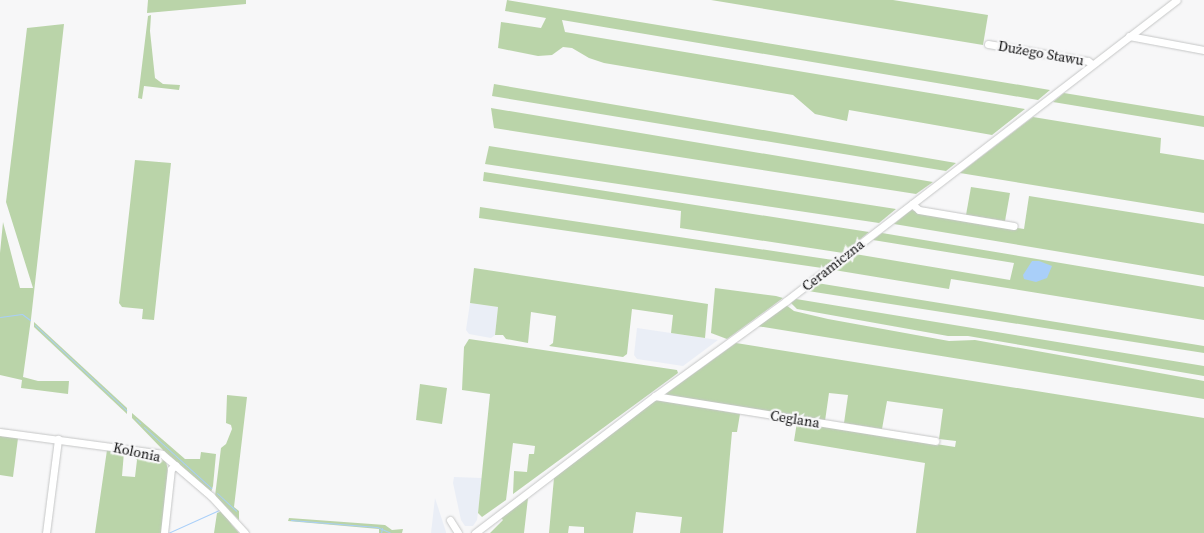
<!DOCTYPE html>
<html>
<head>
<meta charset="utf-8">
<style>
	body { margin:0 }
	#map { position:relative; width:1204px; height:533px; overflow:hidden; background:#f7f7f8; font-family:"Source Serif 4",serif }
	div>[style] { position:absolute }
	[style*='--x'] { left:calc(var(--x)*1px); top:calc(var(--y)*1px); width:calc(var(--w)*1px); rotate:calc(var(--a)*1deg) }
	.built>* { inset:0; background:#eaeef6 }
	.green>* { inset:0; background:#bad4a9 }
	.water>* { inset:0; background:#a9cff9 }
	.stream>* { height:1px; margin:-0.5px; padding:0 0.5px; transform-origin:0.5px; border-radius:0.5px; background:#a9cff9 }
	.roads { filter:drop-shadow(0 0 1px #c5c6c6) drop-shadow(0 0 1px #c5c6c6) }
	.minor>* { height:7px; margin:-3.5px; padding:0 3.5px; transform-origin:3.5px; border-radius:3.5px; background:#fff }
	span { translate:-50% -50%; white-space:nowrap; text-align:center; line-height:1.15; -webkit-text-stroke:4.5px #f7f7f8; paint-order:stroke }
	.street-label { font-size:14px; color:#0d0d0e }
</style>
</head>
<body>
<div id="map">
	<div class="built">
		<i style="clip-path:polygon(470px 303px,498px 307px,495px 335px,491px 338px,469px 334px,466px 330px)"></i>
		<i style="clip-path:polygon(637px 328px,718px 340px,683px 366px,637px 359px,634px 355px)"></i>
		<i style="clip-path:polygon(454px 477px,482px 478px,477px 520px,473px 526px,465px 526px,461px 520px,453px 483px)"></i>
		<i style="clip-path:polygon(435px 498px,446px 532px,446px 533px,431px 533px)"></i>
	</div>
	<div class="green">
		<i style="clip-path:polygon(148px 0,246px 0,246px 4px,147px 13px)"></i>
		<i style="clip-path:polygon(507px 0,1050px 90px,1038px 100px,562px 20px,565px 32px,1025px 109px,992px 135px,849px 110px,847px 121px,815px 114px,793px 95px,604px 63px,589px 58px,572px 48px,563px 47px,552px 55px,538px 56px,498px 48px,501px 22px,541px 28px,546px 18px,505px 11px)"></i>
		<i style="clip-path:polygon(711px 0,893px 0,988px 15px,983px 45px)"></i>
		<i style="clip-path:polygon(151px 15px,150px 31px,155px 78px,163px 84px,180px 85px,179px 90px,144px 86px,142px 99px,138px 98px,148px 16px)"></i>
		<i style="clip-path:polygon(64px 24px,31px 319px,23px 377px,38px 381px,69px 381px,68px 394px,21px 388px,22px 380px,0 375px,0 253px,3px 222px,20px 288px,33px 288px,6px 202px,27px 28px)"></i>
		<i style="clip-path:polygon(494px 84px,956px 163px,946px 171px,492px 96px)"></i>
		<i style="clip-path:polygon(1064px 93px,1204px 116px,1204px 127px,1053px 102px)"></i>
		<i style="clip-path:polygon(491px 108px,933px 182px,916px 194px,494px 128px)"></i>
		<i style="clip-path:polygon(1033px 117px,1161px 138px,1160px 153px,1204px 160px,1204px 213px,960px 173px)"></i>
		<i style="clip-path:polygon(489px 146px,896px 209px,879px 223px,485px 164px)"></i>
		<i style="clip-path:polygon(135px 160px,171px 163px,154px 320px,142px 319px,143px 309px,122px 307px,119px 303px)"></i>
		<i style="clip-path:polygon(484px 172px,869px 232px,843px 253px,680px 228px,681px 211px,483px 181px)"></i>
		<i style="clip-path:polygon(971px 187px,1010px 193px,1005px 221px,966px 215px)"></i>
		<i style="clip-path:polygon(1029px 196px,1204px 224px,1204px 276px,894px 224px,911px 210px,1024px 229px)"></i>
		<i style="clip-path:polygon(480px 207px,833px 260px,822px 268px,479px 218px)"></i>
		<i style="clip-path:polygon(882px 233px,1204px 287px,1204px 320px,951px 279px,949px 289px,834px 270px,855px 254px,1010px 280px,1014px 263px,873px 240px)"></i>
		<i style="clip-path:polygon(474px 268px,708px 304px,705px 338px,671px 333px,673px 315px,632px 309px,627px 354px,623px 357px,549px 346px,553px 343px,556px 316px,531px 312px,528px 343px,506px 339px,503px 335px,495px 335px,498px 307px,470px 303px)"></i>
		<i style="clip-path:polygon(817px 283px,1204px 346px,1204px 353px,808px 291px)"></i>
		<i style="clip-path:polygon(715px 288px,776px 296px,783px 298px,727px 339px,711px 333px)"></i>
		<i style="clip-path:polygon(796px 299px,1204px 366px,1204px 376px,968px 336px,948px 336px,797px 309px,791px 303px)"></i>
		<i style="clip-path:polygon(786px 305px,794px 311px,828px 319px,949px 341px,975px 340px,1204px 381px,1204px 399px,757px 326px)"></i>
		<i style="clip-path:polygon(34px 322px,127px 408px,127px 414px,34px 327px)"></i>
		<i style="clip-path:polygon(469px 339px,677px 370px,678px 373px,513px 494px,514px 471px,527px 472px,529px 454px,534px 454px,535px 446px,513px 443px,506px 500px,482px 517px,478px 513px,490px 394px,462px 390px,464px 347px)"></i>
		<i style="clip-path:polygon(736px 343px,1204px 418px,1204px 533px,916px 533px,925px 463px,794px 441px,797px 422px,955px 447px,956px 441px,939px 439px,943px 409px,887px 401px,882px 429px,844px 423px,848px 395px,829px 393px,825px 421px,664px 395px)"></i>
		<i style="clip-path:polygon(420px 384px,447px 388px,442px 424px,416px 420px)"></i>
		<i style="clip-path:polygon(227px 395px,247px 397px,234px 507px,239px 511px,239px 520px,215px 496px,221px 448px,226px 444px,232px 429px,231px 425px,226px 423px)"></i>
		<i style="clip-path:polygon(655px 399px,740px 414px,737px 432px,732px 432px,723px 533px,680px 533px,682px 517px,636px 512px,633px 533px,584px 533px,584px 527px,569px 526px,568px 533px,549px 533px,554px 478px)"></i>
		<i style="clip-path:polygon(132px 413px,185px 459px,200px 459px,201px 452px,216px 454px,213px 486px,211px 492px,164px 451px,132px 418px)"></i>
		<i style="clip-path:polygon(0 436px,18px 438px,13px 477px,0 475px)"></i>
		<i style="clip-path:polygon(107px 450px,124px 452px,122px 476px,135px 477px,137px 460px,132px 453px,166px 461px,169px 476px,162px 533px,95px 533px)"></i>
		<i style="clip-path:polygon(528px 498px,524px 533px,490px 533px,503px 520px,501px 518px)"></i>
		<i style="clip-path:polygon(222px 511px,232px 525px,239px 533px,214px 533px,217px 513px)"></i>
		<i style="clip-path:polygon(289px 518px,385px 525px,392px 530px,403px 529px,402px 533px,379px 533px,379px 529px,288px 521px)"></i>
	</div>
	<div class="water">
		<i style="clip-path:polygon(1032px 261px,1039px 261px,1052px 266px,1047px 278px,1036px 282px,1024px 279px,1023px 275px)"></i>
	</div>
	<div class="stream">
		<i style="--x:0;--y:317;--w:22;--a:-8"></i>
		<i style="--x:22;--y:314;--w:10;--a:37"></i>
		<i style="--x:35;--y:325;--w:125;--a:43"></i>
		<i style="--x:136;--y:419;--w:6;--a:45"></i>
		<i style="--x:144;--y:427;--w:91;--a:42.3"></i>
		<i style="--x:217;--y:493;--w:26;--a:43"></i>
		<i style="--x:291;--y:520;--w:86;--a:4.7"></i>
		<i style="--x:377;--y:527;--w:15;--a:23"></i>
		<i style="--x:168;--y:533;--w:56;--a:-24.3"></i>
		<i style="--x:381;--y:533;--w:5;--a:-79"></i>
	</div>
	<div class="roads">
		<div class="minor">
			<i style="--x:1129;--y:36;--w:76;--a:10.6"></i>
			<i style="--x:988;--y:44;--w:101;--a:9.6"></i>
			<i style="--x:1088;--y:61;--w:5;--a:37"></i>
			<i style="--x:912;--y:204;--w:9;--a:41"></i>
			<i style="--x:919;--y:210;--w:96;--a:9.6"></i>
			<i style="--x:655;--y:396;--w:284;--a:9.1"></i>
			<i style="--x:0;--y:432;--w:163;--a:7.7"></i>
			<i style="--x:162;--y:454;--w:65;--a:40.6"></i>
			<i style="--x:211;--y:496;--w:50;--a:47.4"></i>
			<i style="--x:450;--y:520;--w:15;--a:58"></i>
			<i style="--x:46;--y:533;--w:95;--a:-82.7"></i>
			<i style="--x:164;--y:533;--w:64;--a:-83.8"></i>
			<i style="--x:171;--y:469;--w:6;--a:-39"></i>
			<i style="--x:475;--y:533;--w:226;--a:-37.3"></i>
			<i style="--x:655;--y:396;--w:162;--a:-35.9"></i>
			<i style="--x:786;--y:301;--w:493;--a:-37.6"></i>
		</div>
	</div>
	<div class="street-label">
		<span style="left:1041px;top:53px;rotate:10deg">Dużego Stawu</span>
		<span style="left:833px;top:265px;rotate:-38deg">Ceramiczna</span>
		<span style="left:795px;top:419px;rotate:9deg">Ceglana</span>
		<span style="left:137px;top:452px;rotate:12deg">Kolonia</span>
	</div>
</div>
</body>
</html>
